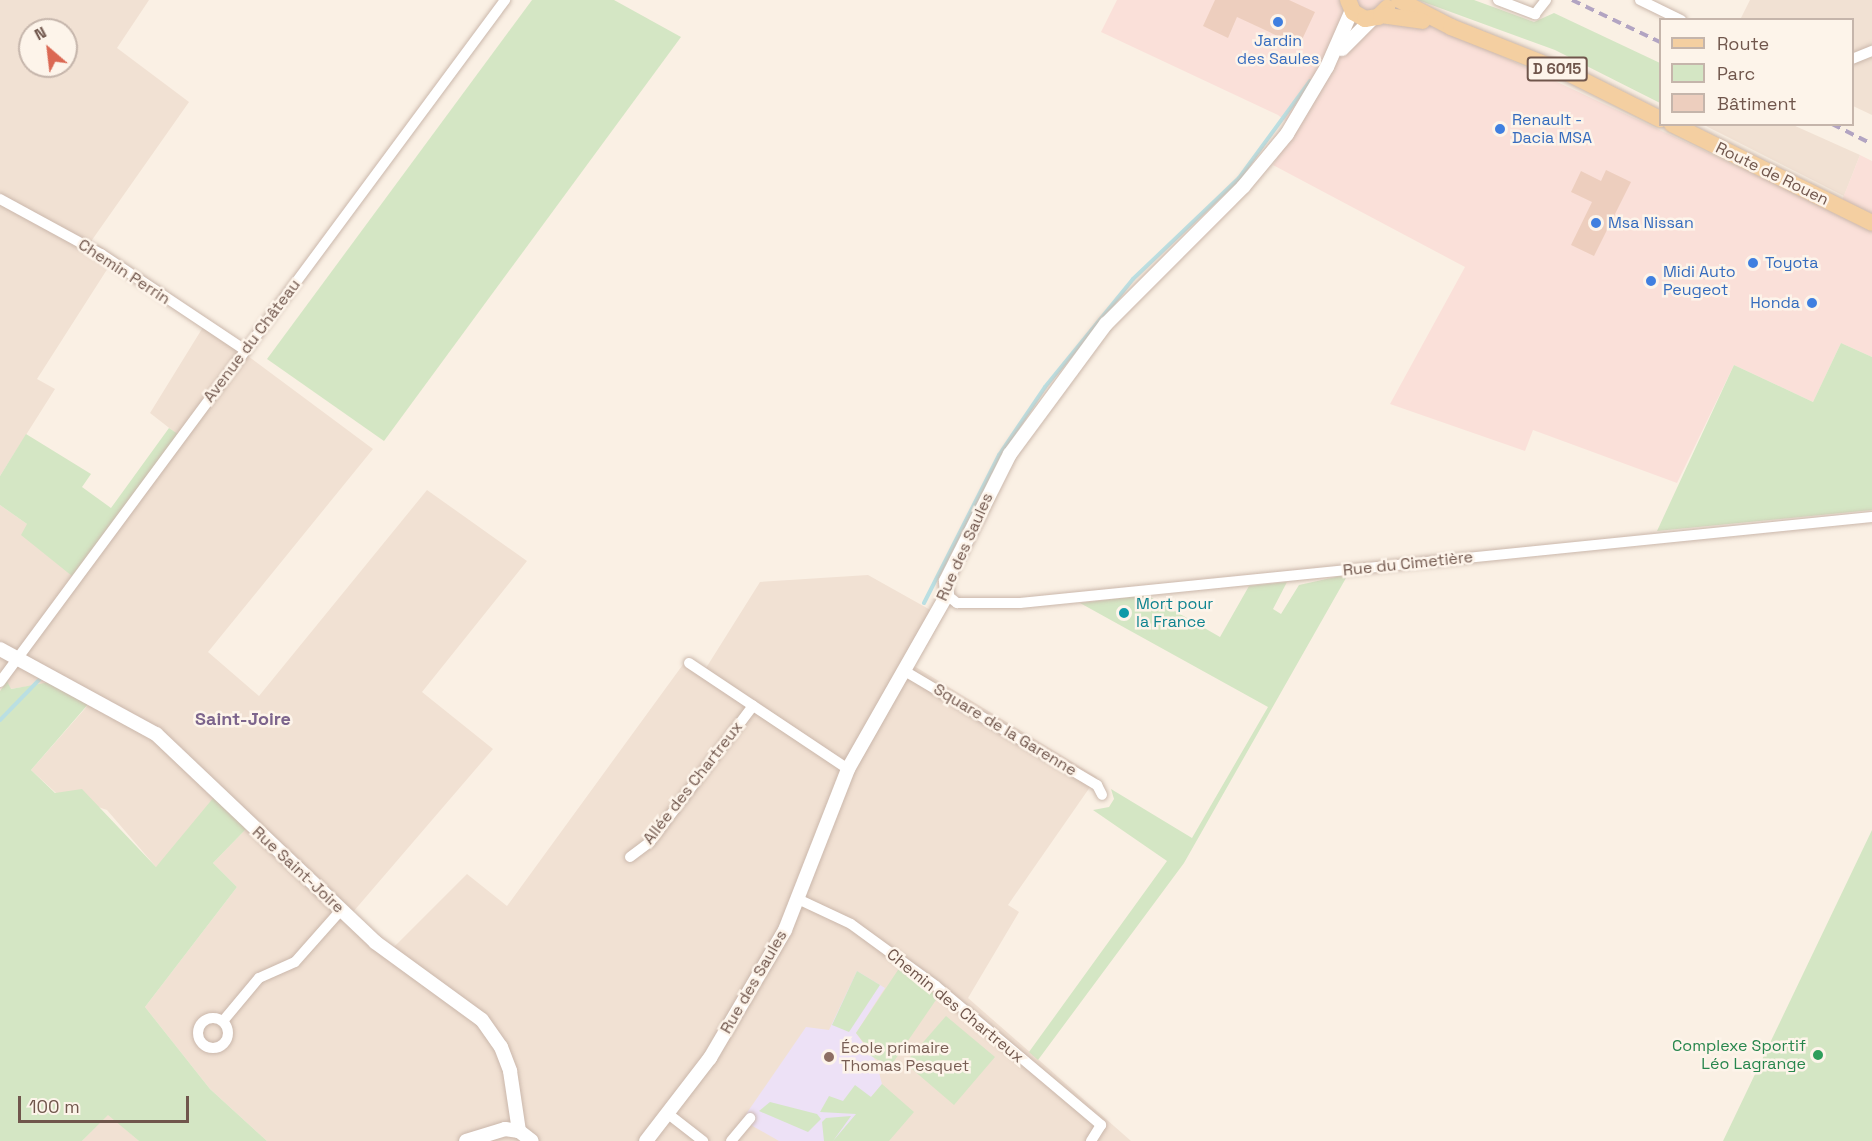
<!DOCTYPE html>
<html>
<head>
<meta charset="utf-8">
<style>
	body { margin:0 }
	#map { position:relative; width:1872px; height:1141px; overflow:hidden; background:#faf0e4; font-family:"Space Grotesk",sans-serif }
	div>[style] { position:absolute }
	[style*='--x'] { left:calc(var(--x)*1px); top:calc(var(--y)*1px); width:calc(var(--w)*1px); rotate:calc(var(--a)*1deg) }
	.residential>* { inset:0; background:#f1e1d3 }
	.commercial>* { inset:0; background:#fae0d9 }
	.education>* { inset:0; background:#ede1f6 }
	.green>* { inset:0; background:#d4e6c4 }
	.stream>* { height:4px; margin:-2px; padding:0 2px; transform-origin:2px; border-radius:2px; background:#badfe2 }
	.building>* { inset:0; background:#edcebe }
	.roads { filter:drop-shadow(0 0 2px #cab7ab) drop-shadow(0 0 2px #cab7ab) }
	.minor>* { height:10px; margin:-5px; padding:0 5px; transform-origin:5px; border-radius:5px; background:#fff }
	.minor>.ring { margin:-5px; padding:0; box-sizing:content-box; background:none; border:10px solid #fff; border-radius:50% }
	.tertiary>* { height:14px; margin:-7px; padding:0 7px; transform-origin:7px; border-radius:7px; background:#fff }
	.primary>* { height:16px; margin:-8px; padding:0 8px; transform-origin:8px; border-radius:8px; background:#f4cfa1 }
	.rail>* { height:4px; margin-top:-2px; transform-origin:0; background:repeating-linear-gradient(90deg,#b2a4c2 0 9px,transparent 0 15px) }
	.dots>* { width:16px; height:16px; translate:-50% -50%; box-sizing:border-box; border:3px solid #fdf4ea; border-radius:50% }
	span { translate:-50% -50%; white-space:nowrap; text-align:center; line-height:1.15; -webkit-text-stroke:5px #fdf4ea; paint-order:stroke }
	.shield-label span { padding:2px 4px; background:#fdf4ea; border:2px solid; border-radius:4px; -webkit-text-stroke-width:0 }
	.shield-label { font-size:15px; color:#70564c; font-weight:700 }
	.shop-label { font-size:16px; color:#366cbe }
	.left { translate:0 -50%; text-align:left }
	.right { translate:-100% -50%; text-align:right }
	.street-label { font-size:16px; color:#70564c }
	.culture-label { font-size:16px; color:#0d838f }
	.leisure-label { font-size:16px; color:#27864d }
	.education-label { font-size:16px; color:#785e54 }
	.neighbourhood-label { font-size:18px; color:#7c648c; font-weight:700 }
	.legend { position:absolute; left:1659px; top:18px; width:195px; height:108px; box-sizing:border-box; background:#fdf4ea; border:2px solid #c5b5ab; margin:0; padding:8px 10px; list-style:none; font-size:18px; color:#70564c }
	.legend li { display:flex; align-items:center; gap:12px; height:30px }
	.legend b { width:30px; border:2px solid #c5b5ab }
	.north { position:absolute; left:18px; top:18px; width:60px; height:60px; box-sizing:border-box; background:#fdf4ea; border:2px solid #c5b5ab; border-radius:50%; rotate:332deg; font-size:16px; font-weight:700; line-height:24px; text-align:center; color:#70564c }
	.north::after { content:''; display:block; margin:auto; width:21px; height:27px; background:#db6853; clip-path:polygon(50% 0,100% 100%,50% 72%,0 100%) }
	.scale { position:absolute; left:18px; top:1096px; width:171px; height:27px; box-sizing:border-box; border:3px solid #70564c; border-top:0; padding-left:8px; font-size:18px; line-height:21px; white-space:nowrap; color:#70564c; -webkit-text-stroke:4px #fdf4ea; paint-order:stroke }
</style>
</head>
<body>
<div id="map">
	<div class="residential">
		<i style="clip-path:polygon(evenodd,0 0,149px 0,117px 48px,189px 102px,92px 240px,115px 257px,37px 379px,55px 389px,0 476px,0 0,30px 30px,66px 30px,66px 66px,30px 66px,30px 30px)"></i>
		<i style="clip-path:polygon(1750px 0,1872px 0,1872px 115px,1853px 106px,1852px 20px,1740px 20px)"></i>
		<i style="clip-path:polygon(1704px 125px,1793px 125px,1860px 155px,1844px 196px)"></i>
		<i style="clip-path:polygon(205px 324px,373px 449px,208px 652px,259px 696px,427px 490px,527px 561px,422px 692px,493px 749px,353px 912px,393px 948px,467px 874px,507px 906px,687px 659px,706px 668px,760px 582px,868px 575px,943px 617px,914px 666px,1097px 777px,1008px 905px,1019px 912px,968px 998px,1131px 1141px,267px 1141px,210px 1089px,145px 1007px,237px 887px,213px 863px,246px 829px,156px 867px,107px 810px,56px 793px,31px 770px,90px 703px,50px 683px,10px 689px,0 671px,0 505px,27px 524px,72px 575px,177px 434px,150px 413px)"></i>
		<i style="clip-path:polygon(108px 1114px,139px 1141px,82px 1141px)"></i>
	</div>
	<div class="commercial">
		<i style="clip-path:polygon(1117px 0,1382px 0,1837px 213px,1860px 155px,1872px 161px,1872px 357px,1841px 343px,1813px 402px,1734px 365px,1677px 483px,1533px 430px,1525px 451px,1390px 404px,1465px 267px,1273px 165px,1295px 129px,1278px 115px,1101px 32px)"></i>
	</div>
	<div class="education">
		<i style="clip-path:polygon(857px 971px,885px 988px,856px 1033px,876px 1061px,882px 1084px,834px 1141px,779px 1141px,742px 1120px,806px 1027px,829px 1030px)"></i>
	</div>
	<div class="green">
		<i style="clip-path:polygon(532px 0,614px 0,681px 37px,384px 441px,267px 359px)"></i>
		<i style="clip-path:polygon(1418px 0,1474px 0,1534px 22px,1554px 13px,1660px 63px,1660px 103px,1555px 50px)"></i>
		<i style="clip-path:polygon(1841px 343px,1872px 357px,1872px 510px,1657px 531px,1734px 365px,1813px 402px)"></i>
		<i style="clip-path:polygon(169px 428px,178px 434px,72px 576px,21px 535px,27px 524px,0 505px,0 476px,26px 434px,91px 474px,82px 487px,111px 508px)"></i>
		<i style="clip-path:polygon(1340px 576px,1346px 578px,1184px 863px,1038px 1060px,1029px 1052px,1167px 861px,1093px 810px,1109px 807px,1114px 799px,1111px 789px,1192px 838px,1268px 707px,1080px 603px,1147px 595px,1220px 637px,1249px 586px,1287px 582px,1273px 609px,1281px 614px,1299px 585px)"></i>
		<i style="clip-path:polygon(7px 681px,11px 689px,50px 682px,90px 702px,31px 770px,55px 793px,82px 789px,156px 867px,214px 797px,246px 829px,213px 863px,237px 887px,145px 1007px,210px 1089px,267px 1141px,139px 1141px,108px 1115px,82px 1141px,0 1141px,0 691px)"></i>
		<i style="clip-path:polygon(1872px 830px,1872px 1141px,1723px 1141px)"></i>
		<i style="clip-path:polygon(900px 967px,938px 997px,890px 1067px,866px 1053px,868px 1048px,856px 1033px)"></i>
		<i style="clip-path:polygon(857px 971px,880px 985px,849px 1032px,832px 1025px)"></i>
		<i style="clip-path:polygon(946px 1016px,995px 1057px,954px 1105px,905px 1063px)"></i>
		<i style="clip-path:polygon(882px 1084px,914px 1112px,889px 1141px,824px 1141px,822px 1122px,826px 1118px,851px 1116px,833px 1141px,856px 1114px,820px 1112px,829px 1096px,843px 1101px,855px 1085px,871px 1097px)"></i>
		<i style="clip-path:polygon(770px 1102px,817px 1114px,821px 1119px,808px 1132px,759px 1111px)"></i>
	</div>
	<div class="stream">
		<i style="--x:924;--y:603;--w:166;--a:-63.1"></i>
		<i style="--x:999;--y:455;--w:82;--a:-55.9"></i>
		<i style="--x:1045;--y:387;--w:139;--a:-50.8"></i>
		<i style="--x:1133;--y:279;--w:146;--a:-43.6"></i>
		<i style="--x:1239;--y:178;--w:120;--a:-53.8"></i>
		<i style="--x:0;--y:720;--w:57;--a:-45.7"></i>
	</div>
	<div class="building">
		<i style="clip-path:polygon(1215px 0,1289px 0,1315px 12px,1299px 46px,1237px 17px,1228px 38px,1203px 26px)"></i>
		<i style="clip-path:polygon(1606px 170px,1631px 182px,1594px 256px,1571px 245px,1592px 202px,1571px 192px,1581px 171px,1601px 181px)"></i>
	</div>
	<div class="roads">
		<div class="minor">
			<i style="--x:1498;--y:0;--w:40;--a:21"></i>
			<i style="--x:1535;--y:14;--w:18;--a:-52"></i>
			<i style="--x:1640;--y:0;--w:46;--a:26"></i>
			<i style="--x:1852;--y:59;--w:22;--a:-22"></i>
			<i style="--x:0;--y:199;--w:115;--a:28.6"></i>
			<i style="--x:101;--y:254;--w:173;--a:33.7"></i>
			<i style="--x:947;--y:595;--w:13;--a:39"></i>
			<i style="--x:957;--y:603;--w:63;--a:0"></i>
			<i style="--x:1020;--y:603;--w:856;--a:-5.76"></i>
			<i style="--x:689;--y:663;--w:191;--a:33.7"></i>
			<i style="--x:903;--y:670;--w:226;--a:30.7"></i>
			<i style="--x:1097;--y:785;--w:11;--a:63"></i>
			<i style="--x:0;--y:682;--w:849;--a:-53.48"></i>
			<i style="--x:630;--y:857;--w:25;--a:-37"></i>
			<i style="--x:650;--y:842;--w:171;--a:-52.9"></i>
			<i style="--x:800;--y:900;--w:56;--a:25.2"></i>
			<i style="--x:851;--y:924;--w:105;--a:36.1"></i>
			<i style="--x:936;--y:986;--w:216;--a:40.1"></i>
			<i style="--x:1101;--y:1125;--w:19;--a:122"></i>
			<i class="ring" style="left:198px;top:1018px;width:20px;height:20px"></i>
			<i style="--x:223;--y:1021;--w:56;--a:-50.1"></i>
			<i style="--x:259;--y:978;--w:39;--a:-24"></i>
			<i style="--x:295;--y:962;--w:69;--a:-48.5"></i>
			<i style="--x:667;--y:1113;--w:46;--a:37.9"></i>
			<i style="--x:731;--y:1141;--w:30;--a:-50"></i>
		</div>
		<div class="tertiary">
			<i style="--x:1342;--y:49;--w:42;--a:-45"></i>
			<i style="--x:0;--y:649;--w:178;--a:28.6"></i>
			<i style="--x:156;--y:734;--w:302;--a:43.5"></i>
			<i style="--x:375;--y:942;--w:132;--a:36.1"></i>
			<i style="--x:482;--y:1020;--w:33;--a:55"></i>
			<i style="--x:501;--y:1047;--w:26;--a:69"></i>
			<i style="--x:510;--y:1071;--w:61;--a:81.5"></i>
			<i style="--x:519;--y:1131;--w:16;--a:38"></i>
			<i style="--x:466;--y:1141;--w:41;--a:-17.1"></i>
			<i style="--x:505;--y:1129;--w:14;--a:8"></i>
			<i style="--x:646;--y:1141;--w:105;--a:-52.4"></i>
			<i style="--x:710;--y:1058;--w:148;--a:-59.6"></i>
			<i style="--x:785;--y:930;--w:173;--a:-68.6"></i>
			<i style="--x:848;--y:769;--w:200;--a:-60.4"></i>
			<i style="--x:947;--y:595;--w:14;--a:-94"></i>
			<i style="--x:946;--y:581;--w:142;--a:-63.3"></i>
			<i style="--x:1010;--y:454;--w:162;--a:-53.6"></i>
			<i style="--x:1106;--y:324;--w:194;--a:-45"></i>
			<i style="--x:1243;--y:187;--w:69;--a:-50.3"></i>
			<i style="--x:1287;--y:134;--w:78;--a:-59.2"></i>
			<i style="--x:1327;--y:67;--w:62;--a:-66.3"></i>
		</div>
		<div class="primary">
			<i style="--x:1348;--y:0;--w:13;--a:67"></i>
			<i style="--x:1353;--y:12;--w:14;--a:30"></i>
			<i style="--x:1365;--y:19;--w:13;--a:-9"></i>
			<i style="--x:1378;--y:17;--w:13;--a:-45"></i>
			<i style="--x:1399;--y:0;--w:59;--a:27.4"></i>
			<i style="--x:1451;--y:27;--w:128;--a:21.6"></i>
			<i style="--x:1570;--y:74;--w:101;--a:26.6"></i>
			<i style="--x:1381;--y:15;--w:42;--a:8.1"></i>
			<i style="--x:1672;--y:124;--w:223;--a:26.3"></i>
		</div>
	</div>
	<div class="rail">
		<i style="--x:1572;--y:0;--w:98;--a:25.5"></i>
		<i style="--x:1832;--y:124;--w:45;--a:26.6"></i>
	</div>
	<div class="dots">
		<i style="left:1278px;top:22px;background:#3f7fe0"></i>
		<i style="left:1500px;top:129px;background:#3f7fe0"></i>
		<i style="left:1596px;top:223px;background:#3f7fe0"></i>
		<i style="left:1753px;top:263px;background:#3f7fe0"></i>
		<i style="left:1651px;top:281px;background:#3f7fe0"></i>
		<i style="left:1812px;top:303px;background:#3f7fe0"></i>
		<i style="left:1124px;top:613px;background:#0f9aa8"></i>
		<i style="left:1818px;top:1055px;background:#2e9e5b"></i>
		<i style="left:829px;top:1057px;background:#8d6e63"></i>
	</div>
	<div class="shield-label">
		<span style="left:1557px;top:69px">D 6015</span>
	</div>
	<div class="shop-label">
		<span style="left:1278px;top:50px">Jardin<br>des Saules</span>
		<span class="left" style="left:1512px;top:129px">Renault -<br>Dacia MSA</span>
		<span class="left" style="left:1608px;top:223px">Msa Nissan</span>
		<span class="left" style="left:1765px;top:263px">Toyota</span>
		<span class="left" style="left:1663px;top:281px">Midi Auto<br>Peugeot</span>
		<span class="right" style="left:1800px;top:303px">Honda</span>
	</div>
	<div class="street-label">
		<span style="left:1772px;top:174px;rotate:26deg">Route de Rouen</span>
		<span style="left:124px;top:272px;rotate:33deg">Chemin Perrin</span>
		<span style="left:252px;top:341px;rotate:-53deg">Avenue du Château</span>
		<span style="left:965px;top:547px;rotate:-66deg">Rue des Saules</span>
		<span style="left:1408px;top:564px;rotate:-6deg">Rue du Cimetière</span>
		<span style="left:1005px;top:730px;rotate:31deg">Square de la Garenne</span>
		<span style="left:693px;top:783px;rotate:-52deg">Allée des Chartreux</span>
		<span style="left:298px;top:870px;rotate:43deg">Rue Saint-Joire</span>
		<span style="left:754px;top:982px;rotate:-60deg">Rue des Saules</span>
		<span style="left:955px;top:1006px;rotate:39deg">Chemin des Chartreux</span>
	</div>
	<div class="culture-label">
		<span class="left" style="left:1136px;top:613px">Mort pour<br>la France</span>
	</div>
	<div class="leisure-label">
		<span class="right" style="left:1806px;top:1055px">Complexe Sportif<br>Léo Lagrange</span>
	</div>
	<div class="education-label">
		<span class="left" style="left:841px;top:1057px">École primaire<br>Thomas Pesquet</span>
	</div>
	<div class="neighbourhood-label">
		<span style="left:243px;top:719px">Saint-Joire</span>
	</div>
	<ul class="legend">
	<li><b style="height:8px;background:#f4cfa1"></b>Route</li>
	<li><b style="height:16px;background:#d4e6c4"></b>Parc</li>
	<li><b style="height:16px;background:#edcebe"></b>Bâtiment</li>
	</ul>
	<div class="north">N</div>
	<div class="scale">100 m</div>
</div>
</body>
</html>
